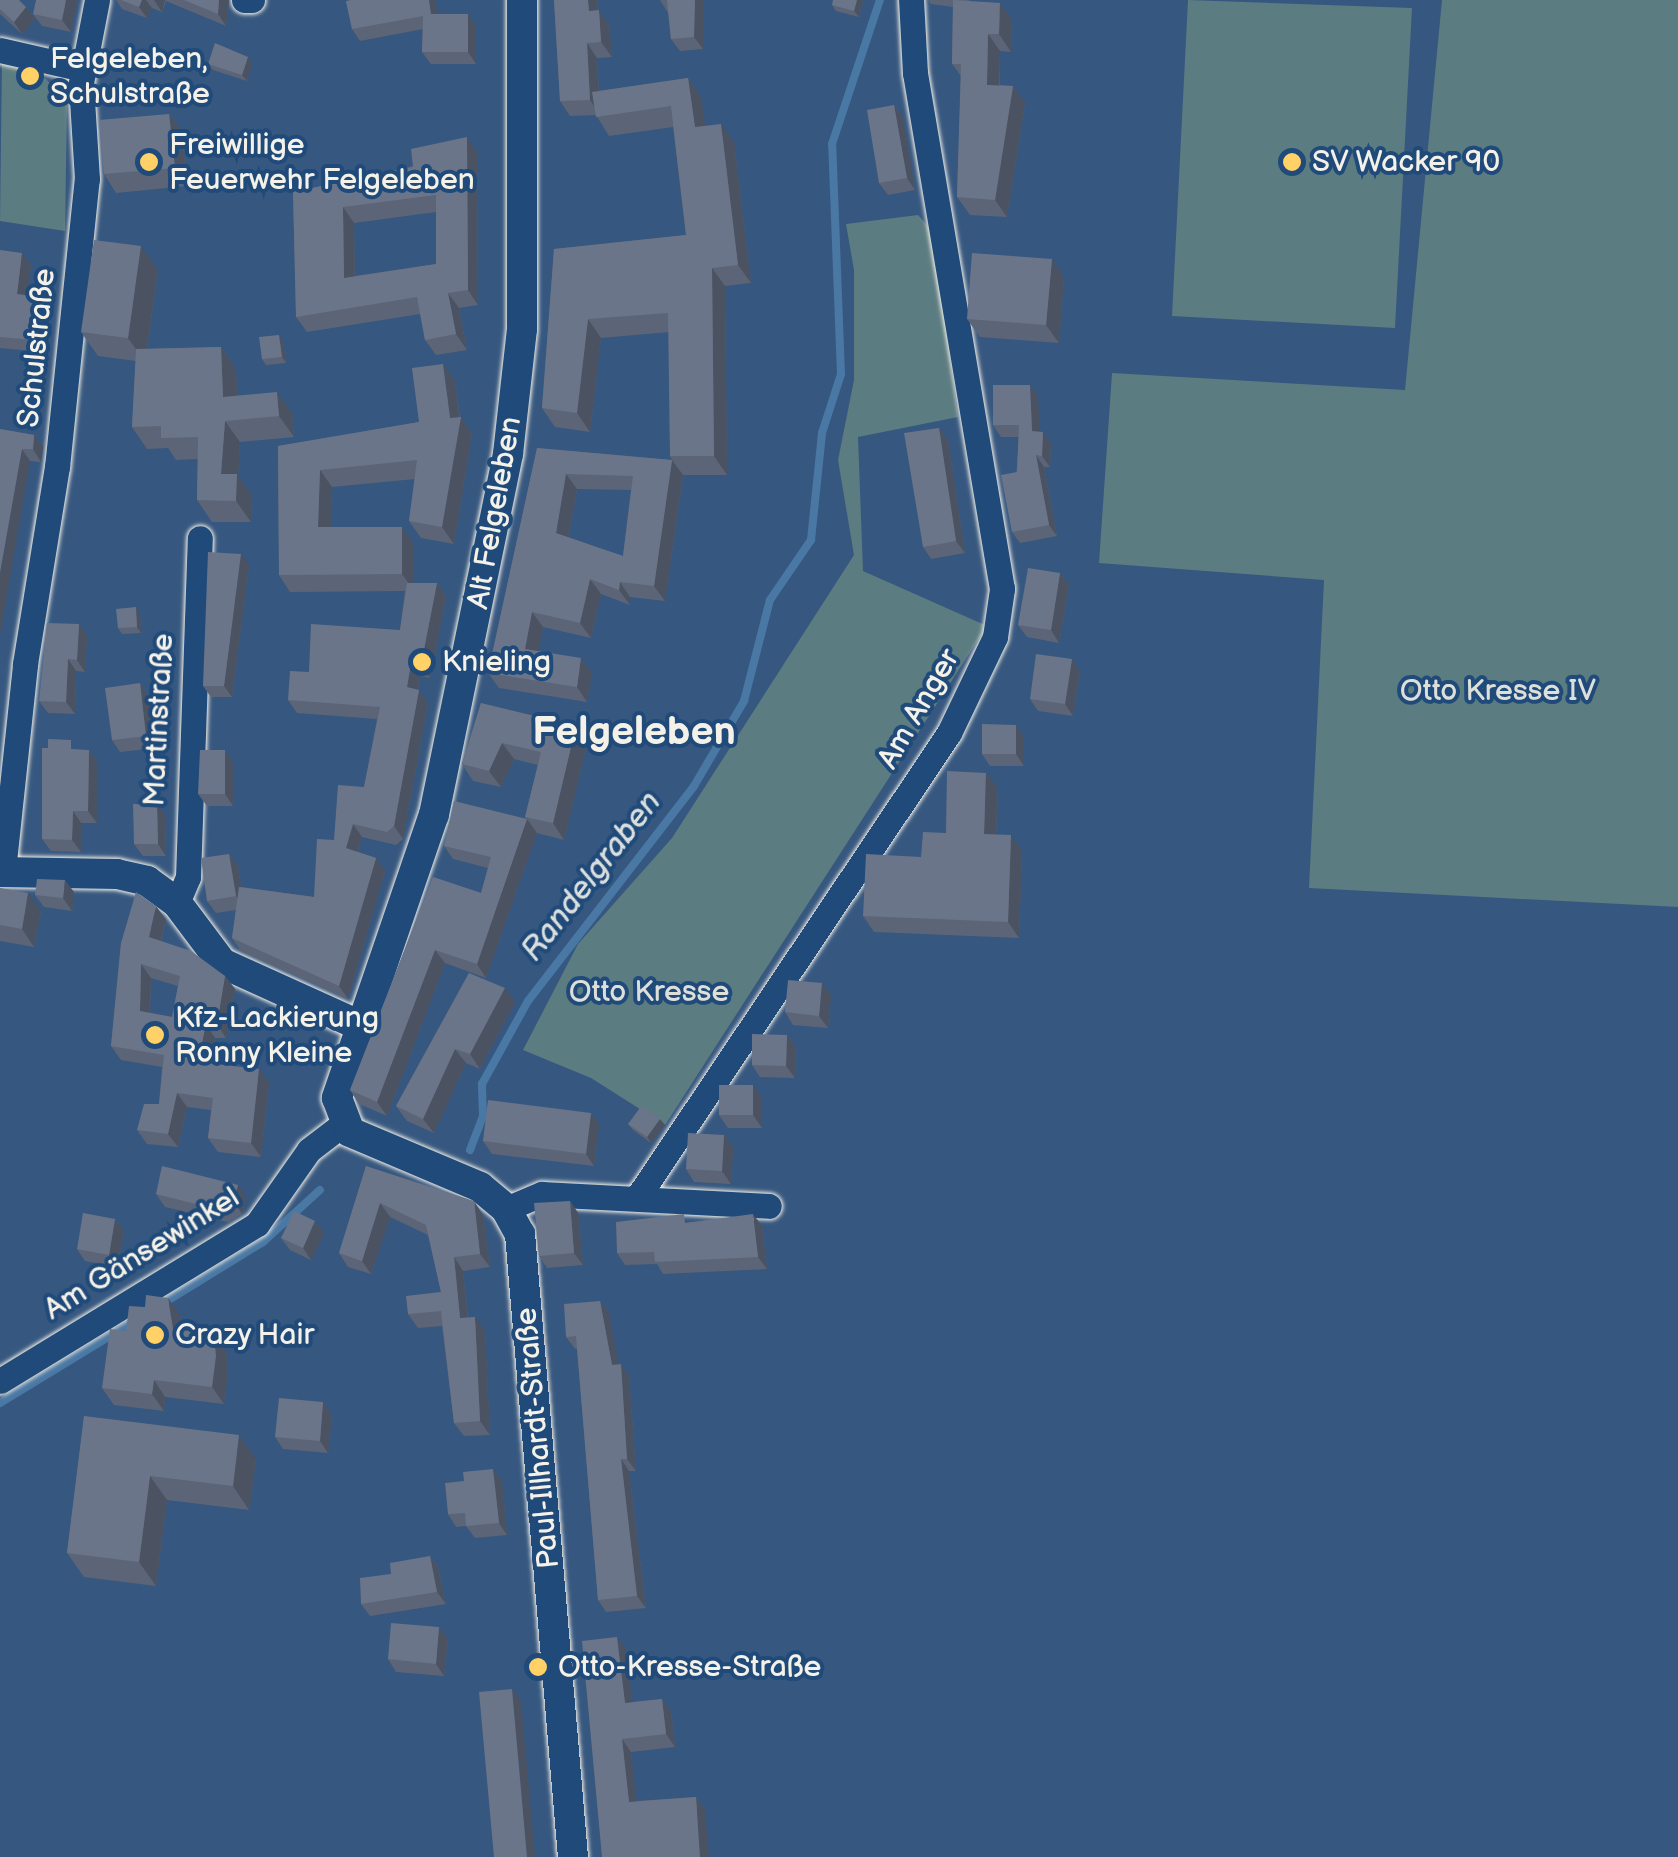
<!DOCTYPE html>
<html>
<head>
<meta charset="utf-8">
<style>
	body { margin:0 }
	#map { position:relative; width:1678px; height:1857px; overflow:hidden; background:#36577f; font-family:"Balsamiq Sans",sans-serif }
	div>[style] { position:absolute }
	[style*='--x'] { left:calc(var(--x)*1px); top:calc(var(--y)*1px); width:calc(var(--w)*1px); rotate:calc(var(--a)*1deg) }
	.green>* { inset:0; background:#5b7c81 }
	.stream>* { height:8px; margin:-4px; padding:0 4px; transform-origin:4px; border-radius:4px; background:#4978a5 }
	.roads { filter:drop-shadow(0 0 2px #f4f1e8) drop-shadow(0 0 2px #f4f1e8) }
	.minor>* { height:25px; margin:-12.5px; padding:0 12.5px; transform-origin:12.5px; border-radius:12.5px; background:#1f4a7a }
	.tertiary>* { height:30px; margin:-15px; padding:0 15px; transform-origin:15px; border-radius:15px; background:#1f4a7a }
	.wall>* { inset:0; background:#5c6577 }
	.shaded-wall>* { inset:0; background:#4b5261 }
	.building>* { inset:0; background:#6b758a }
	.dots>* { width:28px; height:28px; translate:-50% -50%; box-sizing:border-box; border:5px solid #1f4a7a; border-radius:50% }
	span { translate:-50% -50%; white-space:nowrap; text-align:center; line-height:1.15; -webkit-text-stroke:8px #1f4a7a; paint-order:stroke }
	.poi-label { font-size:30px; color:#f4f1e8 }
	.left { translate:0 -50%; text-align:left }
	.street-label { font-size:30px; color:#f4f1e8 }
	.park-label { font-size:30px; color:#dddfd9 }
	.water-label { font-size:32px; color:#dadfde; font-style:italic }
	.district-label { font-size:40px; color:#f4f1e8; font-weight:700 }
</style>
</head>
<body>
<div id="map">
	<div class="green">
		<i style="clip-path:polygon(1188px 0,1412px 8px,1395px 328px,1172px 316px)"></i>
		<i style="clip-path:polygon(1442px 0,1678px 0,1678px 907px,1309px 888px,1324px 580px,1099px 563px,1112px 373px,1405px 390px)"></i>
		<i style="clip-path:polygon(2px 58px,46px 79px,67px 101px,65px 231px,0 221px)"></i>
		<i style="clip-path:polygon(918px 215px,932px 230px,958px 417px,858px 437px,863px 571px,987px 626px,665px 1125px,591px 1078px,523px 1050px,578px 944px,672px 838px,854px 555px,838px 460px,854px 380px,854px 270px,846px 224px)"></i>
	</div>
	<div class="stream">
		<i style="--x:470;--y:1150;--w:36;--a:-69"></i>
		<i style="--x:483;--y:1116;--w:32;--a:-92"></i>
		<i style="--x:482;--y:1084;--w:95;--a:-61"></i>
		<i style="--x:528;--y:1001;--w:272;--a:-52.3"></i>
		<i style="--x:694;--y:786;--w:99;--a:-59.5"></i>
		<i style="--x:744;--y:701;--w:104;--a:-75.6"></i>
		<i style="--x:770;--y:600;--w:73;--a:-55.7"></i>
		<i style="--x:811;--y:540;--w:108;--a:-84.1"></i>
		<i style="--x:822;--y:433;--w:62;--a:-72.1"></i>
		<i style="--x:841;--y:374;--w:230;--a:-92.2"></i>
		<i style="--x:832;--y:144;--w:152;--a:-71.6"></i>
		<i style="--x:162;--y:1304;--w:119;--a:-31.5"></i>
		<i style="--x:263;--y:1242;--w:77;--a:-42.4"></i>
		<i style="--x:0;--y:1403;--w:156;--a:-31.3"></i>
	</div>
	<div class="roads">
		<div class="minor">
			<i style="--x:244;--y:0;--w:8;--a:0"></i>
			<i style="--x:0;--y:50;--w:85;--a:12.9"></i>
			<i style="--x:3;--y:871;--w:208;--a:-83.9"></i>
			<i style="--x:25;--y:664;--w:200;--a:-80.8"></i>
			<i style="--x:57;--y:467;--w:290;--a:-84.1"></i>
			<i style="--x:87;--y:179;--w:96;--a:-93.6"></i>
			<i style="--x:81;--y:83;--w:85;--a:-79.1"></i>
			<i style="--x:177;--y:903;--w:28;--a:-67"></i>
			<i style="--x:188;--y:877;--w:339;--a:-88"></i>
			<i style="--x:637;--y:1198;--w:560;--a:-56.14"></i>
			<i style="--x:949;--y:733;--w:106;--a:-64.4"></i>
			<i style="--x:995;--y:637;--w:49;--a:-81.7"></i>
			<i style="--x:1002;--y:589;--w:523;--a:-99.57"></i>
			<i style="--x:915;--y:73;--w:73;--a:-93.1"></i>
			<i style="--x:506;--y:1209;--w:39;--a:-23"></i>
			<i style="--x:542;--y:1194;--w:227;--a:3"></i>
			<i style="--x:0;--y:1381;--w:301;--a:-31.4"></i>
			<i style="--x:257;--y:1224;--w:90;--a:-54.9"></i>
			<i style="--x:309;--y:1150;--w:43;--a:-37.4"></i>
		</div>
		<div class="tertiary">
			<i style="--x:522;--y:0;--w:329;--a:90"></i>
			<i style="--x:522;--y:329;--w:126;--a:96.4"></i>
			<i style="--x:508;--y:454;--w:368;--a:101.6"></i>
			<i style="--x:434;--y:814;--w:300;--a:108.9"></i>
			<i style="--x:337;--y:1098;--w:36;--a:69"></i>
			<i style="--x:350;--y:1132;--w:141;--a:22.9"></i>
			<i style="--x:480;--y:1187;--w:34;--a:40"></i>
			<i style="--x:506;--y:1209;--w:29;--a:61"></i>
			<i style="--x:520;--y:1234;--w:625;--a:85.14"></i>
			<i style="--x:0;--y:872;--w:117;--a:1"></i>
			<i style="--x:117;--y:874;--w:31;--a:13"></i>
			<i style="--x:147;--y:881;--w:37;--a:36"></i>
			<i style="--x:177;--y:903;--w:75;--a:53.1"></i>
			<i style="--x:222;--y:963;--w:155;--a:24.4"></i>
		</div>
	</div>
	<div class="wall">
		<i style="clip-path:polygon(0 0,26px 7px,35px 19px,22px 34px,0 14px)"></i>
		<i style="clip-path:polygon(77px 0,71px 32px,42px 26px,33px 14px)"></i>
		<i style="clip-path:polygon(116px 0,229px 0,226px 26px,166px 1px,162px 12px,152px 8px,147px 18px,122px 9px)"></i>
		<i style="clip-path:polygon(evenodd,554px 0,597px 0,598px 11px,609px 25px,612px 57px,597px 58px,599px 91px,688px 78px,701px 97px,705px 126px,734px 142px,751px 283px,725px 286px,727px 475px,683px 475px,665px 601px,630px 597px,630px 605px,601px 594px,591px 638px,543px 627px,538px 651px,592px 673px,587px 702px,499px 688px,488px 673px,537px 448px,672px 460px,670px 456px,669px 332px,601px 338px,590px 432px,555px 427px,542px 408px,554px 249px,686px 235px,673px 127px,609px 136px,596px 115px,570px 116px,560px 101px,554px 0,577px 489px,631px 490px,623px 556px,568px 538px,577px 489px)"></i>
		<i style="clip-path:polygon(660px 0,703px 0,703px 49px,680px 51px,671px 39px,668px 13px)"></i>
		<i style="clip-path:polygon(863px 0,859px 17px,836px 11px,832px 5px)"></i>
		<i style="clip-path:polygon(928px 0,968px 0,1012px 20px,1011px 52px,1000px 51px,1000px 85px,1013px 86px,1025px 103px,1007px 217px,970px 215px,957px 197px,961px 76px,952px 64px,953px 7px,931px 4px)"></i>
		<i style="clip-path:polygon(346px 1px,438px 14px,476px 26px,476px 64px,431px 64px,422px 52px,423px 29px,360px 41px,352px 29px)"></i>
		<i style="clip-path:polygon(252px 63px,247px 81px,213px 70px,208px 64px)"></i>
		<i style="clip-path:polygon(894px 105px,903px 117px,915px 190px,888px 195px,879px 183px)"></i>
		<i style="clip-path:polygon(169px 114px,182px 132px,187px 186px,116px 193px,104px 174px)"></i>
		<i style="clip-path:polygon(evenodd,477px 152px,478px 305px,459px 308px,467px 350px,436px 355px,425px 340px,420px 314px,307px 332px,296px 317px,293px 192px,477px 152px,436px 212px,436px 264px,355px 276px,354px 223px,436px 212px)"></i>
		<i style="clip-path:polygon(0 250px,31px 265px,27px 296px,40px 297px,48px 310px,43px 352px,0 348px)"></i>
		<i style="clip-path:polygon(1052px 259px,1064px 278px,1059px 343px,980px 337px,967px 319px)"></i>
		<i style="clip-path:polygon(158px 270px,147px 349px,221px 347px,236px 369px,237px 395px,292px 413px,294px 437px,240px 442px,238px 476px,252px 496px,251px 522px,212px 522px,197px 500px,198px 459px,176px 460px,168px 448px,147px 449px,132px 427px,136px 361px,98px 356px,81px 332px)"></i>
		<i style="clip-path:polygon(283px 341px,286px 363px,266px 365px,262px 359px)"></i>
		<i style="clip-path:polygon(455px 381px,460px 417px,472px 434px,454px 544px,421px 538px,409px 521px,415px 479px,332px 487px,330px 527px,414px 544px,414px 583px,437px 583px,446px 596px,430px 678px,420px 676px,418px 690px,428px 703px,403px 839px,396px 845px,362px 837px,358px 852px,376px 858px,385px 871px,348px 999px,241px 951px,232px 938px,236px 910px,216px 913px,207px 901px,229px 854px,238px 866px,241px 887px,314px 897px,334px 840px,364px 787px,377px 719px,297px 713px,288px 700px,309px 672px,400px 630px,405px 591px,290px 592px,279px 575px,278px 446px,419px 422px)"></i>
		<i style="clip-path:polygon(1038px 396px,1039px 432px,1051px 443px,1050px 467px,1044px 467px,1057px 536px,1020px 543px,1012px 532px,1019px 437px,1001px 437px,993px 425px)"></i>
		<i style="clip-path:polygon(939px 428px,948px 440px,965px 553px,931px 559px,923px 547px)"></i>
		<i style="clip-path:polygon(0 429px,34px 435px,43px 447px,41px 462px,30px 461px)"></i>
		<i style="clip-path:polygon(249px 565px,232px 697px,211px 697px,203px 686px)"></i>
		<i style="clip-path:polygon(1060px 573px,1069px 585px,1059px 643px,1027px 637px,1018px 625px)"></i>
		<i style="clip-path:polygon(140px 614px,141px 633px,122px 634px,118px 628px)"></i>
		<i style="clip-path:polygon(79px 624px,87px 636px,85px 672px,76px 671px,75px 714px,48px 713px,39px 701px)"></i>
		<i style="clip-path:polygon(1072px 659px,1080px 672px,1073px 716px,1038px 711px,1030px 699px)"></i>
		<i style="clip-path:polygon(140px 683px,148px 696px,155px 748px,120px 752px,112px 740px)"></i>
		<i style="clip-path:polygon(481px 703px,587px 743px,564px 840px,537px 833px,486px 978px,445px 963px,387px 1116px,359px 1104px,350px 1090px,433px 877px,481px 893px,488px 868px,453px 859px,444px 846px,527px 819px,525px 817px,538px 765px,514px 759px,501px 787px,473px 781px,462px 764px)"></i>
		<i style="clip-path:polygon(1024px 737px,1024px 766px,990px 766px,982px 754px)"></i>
		<i style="clip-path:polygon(78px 750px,89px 750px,97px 762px,97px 823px,81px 823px,81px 852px,51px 851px,42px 839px)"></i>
		<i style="clip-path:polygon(233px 762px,233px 806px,207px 806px,198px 794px)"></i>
		<i style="clip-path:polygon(998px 788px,996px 835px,1022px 851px,1019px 938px,874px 932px,863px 916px,946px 833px)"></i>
		<i style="clip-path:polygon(157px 803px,165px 815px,166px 856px,143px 856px,134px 844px)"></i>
		<i style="clip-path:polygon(0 888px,41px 911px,34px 947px,0 941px)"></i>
		<i style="clip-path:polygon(74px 892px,72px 911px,44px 907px,35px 895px)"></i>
		<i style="clip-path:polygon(evenodd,166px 920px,161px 941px,225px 976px,235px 989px,226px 1038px,215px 1038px,210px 1064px,269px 1083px,261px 1157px,218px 1152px,208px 1138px,211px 1110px,187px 1107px,178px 1147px,147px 1144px,137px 1130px,159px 1104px,162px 1067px,121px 1060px,111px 1046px,121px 943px,166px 920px,151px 978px,178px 986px,172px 1017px,150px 1013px,151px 978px)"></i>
		<i style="clip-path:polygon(469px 973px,515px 1002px,480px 1069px,466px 1063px,434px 1133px,407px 1121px,396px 1106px)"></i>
		<i style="clip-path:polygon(831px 995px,828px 1028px,793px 1025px,785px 1012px)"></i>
		<i style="clip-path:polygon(787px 1035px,796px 1047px,795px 1078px,760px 1077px,752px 1065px)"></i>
		<i style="clip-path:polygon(762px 1098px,762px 1128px,728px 1128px,719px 1115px)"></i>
		<i style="clip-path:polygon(591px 1113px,599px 1125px,594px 1166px,492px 1154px,483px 1141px)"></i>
		<i style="clip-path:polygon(628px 1124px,665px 1125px,651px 1143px,633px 1130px)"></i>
		<i style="clip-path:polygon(724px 1135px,733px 1147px,731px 1184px,694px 1182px,686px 1169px)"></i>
		<i style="clip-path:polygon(366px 1166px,483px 1215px,490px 1267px,463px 1271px,468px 1318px,485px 1331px,490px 1435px,464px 1436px,454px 1423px,442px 1326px,418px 1328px,408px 1314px,441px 1292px,428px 1235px,390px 1217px,371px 1274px,348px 1267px,339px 1253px)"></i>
		<i style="clip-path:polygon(156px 1194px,246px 1197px,242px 1214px,228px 1222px,165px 1207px)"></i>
		<i style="clip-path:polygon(570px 1201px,578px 1213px,583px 1265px,547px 1268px,539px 1256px)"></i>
		<i style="clip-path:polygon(115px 1219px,124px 1231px,117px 1267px,85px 1261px,77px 1249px)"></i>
		<i style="clip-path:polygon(690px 1222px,762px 1226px,767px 1269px,663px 1274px,657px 1264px,625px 1265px,617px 1253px)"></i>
		<i style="clip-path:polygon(324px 1233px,311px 1260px,290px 1250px,281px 1238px)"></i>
		<i style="clip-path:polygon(600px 1301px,609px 1313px,618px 1364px,629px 1376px,636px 1471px,629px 1471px,646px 1608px,606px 1612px,598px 1600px,577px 1349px,575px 1349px,566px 1337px)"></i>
		<i style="clip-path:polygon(180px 1315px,182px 1330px,226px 1351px,228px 1373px,224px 1404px,165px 1397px,164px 1411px,114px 1405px,102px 1388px,126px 1331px)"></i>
		<i style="clip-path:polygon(323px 1402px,332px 1415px,328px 1453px,283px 1449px,275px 1437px)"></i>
		<i style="clip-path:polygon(84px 1416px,256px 1459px,249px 1510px,167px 1500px,156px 1586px,84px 1577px,67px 1553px)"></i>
		<i style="clip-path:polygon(464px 1481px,502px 1481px,507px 1535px,475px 1538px,466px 1526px,456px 1527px,448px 1514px)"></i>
		<i style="clip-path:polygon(430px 1556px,438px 1568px,446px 1604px,370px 1616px,361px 1604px,391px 1574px)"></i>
		<i style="clip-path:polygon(439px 1627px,448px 1639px,444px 1676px,396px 1672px,388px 1659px)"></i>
		<i style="clip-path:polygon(626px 1650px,632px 1702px,662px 1699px,671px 1712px,675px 1747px,631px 1752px,636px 1801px,696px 1797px,705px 1810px,602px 1857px)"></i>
	</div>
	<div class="shaded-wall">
		<i style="clip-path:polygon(66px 0,77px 0,71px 32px,62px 20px)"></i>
		<i style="clip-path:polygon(142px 0,146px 0,152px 8px,147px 18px,139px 7px)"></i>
		<i style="clip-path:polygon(154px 0,165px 0,162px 12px)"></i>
		<i style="clip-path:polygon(219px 0,229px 0,226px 26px,218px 14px)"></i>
		<i style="clip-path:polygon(429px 0,435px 0,440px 26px,431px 14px)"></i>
		<i style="clip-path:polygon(588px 0,597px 0,599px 26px,589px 11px)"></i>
		<i style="clip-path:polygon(695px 0,703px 0,703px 49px,694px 37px)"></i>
		<i style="clip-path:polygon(857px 0,863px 0,859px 17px,854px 11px)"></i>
		<i style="clip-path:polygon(1000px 3px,1012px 20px,1011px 52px,999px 34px)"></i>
		<i style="clip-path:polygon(26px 7px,35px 19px,22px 34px,14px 22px)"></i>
		<i style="clip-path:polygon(599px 10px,609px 25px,612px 57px,601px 42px)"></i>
		<i style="clip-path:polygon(468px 14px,476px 26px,476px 64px,468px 52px)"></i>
		<i style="clip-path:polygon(988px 34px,1000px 51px,999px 102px,987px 85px)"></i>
		<i style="clip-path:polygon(587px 43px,597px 58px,600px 115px,590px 100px)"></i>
		<i style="clip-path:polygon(248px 57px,252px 63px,247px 81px,242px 75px)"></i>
		<i style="clip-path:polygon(688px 78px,701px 97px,708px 145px,695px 127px)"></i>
		<i style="clip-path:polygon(1013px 86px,1025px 103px,1007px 217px,995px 200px)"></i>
		<i style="clip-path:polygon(894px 105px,903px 117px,915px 190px,907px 178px)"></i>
		<i style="clip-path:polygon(169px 114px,182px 132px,187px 186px,175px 168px)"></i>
		<i style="clip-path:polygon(721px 124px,734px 142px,751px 283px,738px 265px)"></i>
		<i style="clip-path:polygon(467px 137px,477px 152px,478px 305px,468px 290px)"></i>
		<i style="clip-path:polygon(343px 207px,354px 223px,355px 293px,344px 278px)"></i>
		<i style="clip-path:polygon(141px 246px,158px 270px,145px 362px,128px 338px)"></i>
		<i style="clip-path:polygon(22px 253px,31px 265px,26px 307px,17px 294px)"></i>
		<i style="clip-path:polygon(1052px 259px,1064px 278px,1059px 343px,1046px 325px)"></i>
		<i style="clip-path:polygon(712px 268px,725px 286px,727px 475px,714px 456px)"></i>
		<i style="clip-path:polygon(448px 293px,459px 308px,467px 350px,456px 334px)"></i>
		<i style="clip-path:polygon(40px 297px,48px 310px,43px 352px,34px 340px)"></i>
		<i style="clip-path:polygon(588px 319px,601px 338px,590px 432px,577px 413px)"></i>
		<i style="clip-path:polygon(279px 335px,283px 341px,286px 363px,282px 357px)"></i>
		<i style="clip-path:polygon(221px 347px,236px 369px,238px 418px,223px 397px)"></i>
		<i style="clip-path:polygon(443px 364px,455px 381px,460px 421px,461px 417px,472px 434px,454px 544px,442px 527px,450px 418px)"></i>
		<i style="clip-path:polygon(1030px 385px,1038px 396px,1040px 443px,1032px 431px)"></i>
		<i style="clip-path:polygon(277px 392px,292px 413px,294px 437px,279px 416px)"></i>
		<i style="clip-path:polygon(225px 421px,240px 442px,238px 476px,252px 496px,251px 522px,236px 501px,221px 474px)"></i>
		<i style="clip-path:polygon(939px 428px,948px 440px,965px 553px,956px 541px)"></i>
		<i style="clip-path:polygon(1043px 432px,1051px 443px,1050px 467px,1042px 456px)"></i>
		<i style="clip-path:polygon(34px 435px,43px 447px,41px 462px,33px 449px)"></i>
		<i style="clip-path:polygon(22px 449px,30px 461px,0 635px,0 573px)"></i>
		<i style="clip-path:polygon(1036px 455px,1044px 467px,1057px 536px,1049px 525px)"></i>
		<i style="clip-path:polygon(672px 460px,683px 475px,665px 601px,654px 586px)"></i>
		<i style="clip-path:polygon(320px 470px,332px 487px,330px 544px,318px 527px)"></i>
		<i style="clip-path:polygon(566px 474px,577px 489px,566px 548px,556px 533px)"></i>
		<i style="clip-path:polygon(402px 527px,414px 544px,414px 591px,402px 574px)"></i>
		<i style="clip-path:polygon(241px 554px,249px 565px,232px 697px,224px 686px)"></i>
		<i style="clip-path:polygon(1060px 573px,1069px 585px,1059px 643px,1051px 630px)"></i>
		<i style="clip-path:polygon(590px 579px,601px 594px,591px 638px,580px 623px)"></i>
		<i style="clip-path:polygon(620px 582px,630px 597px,630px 605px,619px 590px)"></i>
		<i style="clip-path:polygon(437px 583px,446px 596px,430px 678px,421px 665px)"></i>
		<i style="clip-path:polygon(136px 607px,140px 614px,141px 633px,137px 627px)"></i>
		<i style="clip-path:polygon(532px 612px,543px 627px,536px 664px,525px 649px)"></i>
		<i style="clip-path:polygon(79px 624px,87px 636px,85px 672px,77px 660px)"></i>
		<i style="clip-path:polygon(581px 658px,592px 673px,587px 702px,577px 687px)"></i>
		<i style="clip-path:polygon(68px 659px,76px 671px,75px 714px,66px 702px)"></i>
		<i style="clip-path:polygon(1072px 659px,1080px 672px,1073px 716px,1065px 704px)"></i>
		<i style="clip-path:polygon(411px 663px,420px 676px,416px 700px,407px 687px)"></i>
		<i style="clip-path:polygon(140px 683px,148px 696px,155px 748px,146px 736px)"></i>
		<i style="clip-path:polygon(419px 690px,428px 703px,403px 839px,394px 826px)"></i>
		<i style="clip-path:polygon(1016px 725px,1024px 737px,1024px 766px,1016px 754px)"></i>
		<i style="clip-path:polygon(576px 726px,587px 743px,564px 840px,553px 823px)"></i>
		<i style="clip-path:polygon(502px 743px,514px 759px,501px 787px,489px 771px)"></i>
		<i style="clip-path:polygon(89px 750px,97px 762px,97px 823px,88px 811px)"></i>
		<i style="clip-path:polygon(225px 750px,233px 762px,233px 806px,225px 794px)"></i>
		<i style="clip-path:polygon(986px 773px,998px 788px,995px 850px,984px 834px)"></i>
		<i style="clip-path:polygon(157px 803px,165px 815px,166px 856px,158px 844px)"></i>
		<i style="clip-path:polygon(73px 811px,81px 823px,81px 852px,72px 840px)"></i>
		<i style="clip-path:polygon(527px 819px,537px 833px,486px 978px,477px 964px)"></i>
		<i style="clip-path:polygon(353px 824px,362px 837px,355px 861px,346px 848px)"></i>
		<i style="clip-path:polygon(1011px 835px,1022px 851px,1019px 938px,1008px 922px)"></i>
		<i style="clip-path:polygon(229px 854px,238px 866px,244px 909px,236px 896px)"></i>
		<i style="clip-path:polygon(376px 858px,385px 871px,348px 999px,339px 986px)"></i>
		<i style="clip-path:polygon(65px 880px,74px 892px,72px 911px,63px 898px)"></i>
		<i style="clip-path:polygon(28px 893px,41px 911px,34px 947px,22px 929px)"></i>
		<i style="clip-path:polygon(156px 906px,166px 920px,158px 950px,149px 937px)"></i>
		<i style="clip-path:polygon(435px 950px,445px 963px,387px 1116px,377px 1102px)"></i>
		<i style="clip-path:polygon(141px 964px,151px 978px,149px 1025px,140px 1011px)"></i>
		<i style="clip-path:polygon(225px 976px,235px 989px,226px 1038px,217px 1024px)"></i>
		<i style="clip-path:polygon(822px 983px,831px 995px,828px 1028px,819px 1016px)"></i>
		<i style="clip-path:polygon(505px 988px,515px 1002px,480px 1069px,470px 1054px)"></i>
		<i style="clip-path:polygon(206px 1024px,215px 1038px,208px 1076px,198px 1062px)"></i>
		<i style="clip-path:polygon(787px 1035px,796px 1047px,795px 1078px,786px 1066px)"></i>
		<i style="clip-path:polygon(455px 1049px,466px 1063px,434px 1133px,423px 1119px)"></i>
		<i style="clip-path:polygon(259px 1069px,269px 1083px,261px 1157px,251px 1143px)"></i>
		<i style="clip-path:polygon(753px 1085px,762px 1098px,762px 1128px,753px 1115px)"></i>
		<i style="clip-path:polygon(177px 1093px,187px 1107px,178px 1147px,168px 1134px)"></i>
		<i style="clip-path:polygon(591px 1113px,599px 1125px,594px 1166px,586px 1154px)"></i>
		<i style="clip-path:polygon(660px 1119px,665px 1125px,651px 1143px,647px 1137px)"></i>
		<i style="clip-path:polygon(724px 1135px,733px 1147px,731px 1184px,722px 1171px)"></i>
		<i style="clip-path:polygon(238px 1185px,246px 1197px,242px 1214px,234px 1202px)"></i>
		<i style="clip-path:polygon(474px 1201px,483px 1215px,490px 1267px,480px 1254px)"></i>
		<i style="clip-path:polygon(570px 1201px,578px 1213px,583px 1265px,574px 1253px)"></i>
		<i style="clip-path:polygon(380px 1203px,390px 1217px,371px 1274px,362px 1261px)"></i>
		<i style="clip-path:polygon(753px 1214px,762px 1226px,767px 1269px,758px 1257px)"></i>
		<i style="clip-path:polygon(115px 1219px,124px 1231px,117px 1267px,109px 1255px)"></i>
		<i style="clip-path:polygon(315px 1221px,324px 1233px,311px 1260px,303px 1248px)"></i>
		<i style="clip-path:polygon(454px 1257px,463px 1271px,469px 1332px,460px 1318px)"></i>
		<i style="clip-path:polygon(168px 1298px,180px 1315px,185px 1346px,173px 1329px)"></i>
		<i style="clip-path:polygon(600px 1301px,609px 1313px,621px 1377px,612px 1365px)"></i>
		<i style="clip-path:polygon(475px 1317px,485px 1331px,490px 1435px,480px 1421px)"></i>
		<i style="clip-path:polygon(214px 1334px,226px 1351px,228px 1373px,224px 1404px,212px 1387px)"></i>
		<i style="clip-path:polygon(621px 1364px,629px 1376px,636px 1471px,627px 1459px)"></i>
		<i style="clip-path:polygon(154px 1380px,165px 1397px,164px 1411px,152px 1394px)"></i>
		<i style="clip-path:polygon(323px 1402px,332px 1415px,328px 1453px,320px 1441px)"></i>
		<i style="clip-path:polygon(239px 1435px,256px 1459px,249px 1510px,233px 1486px)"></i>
		<i style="clip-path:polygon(621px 1459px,629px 1471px,646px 1608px,637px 1596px)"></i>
		<i style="clip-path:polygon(493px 1469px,502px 1481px,507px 1535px,499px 1523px)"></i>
		<i style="clip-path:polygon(150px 1476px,167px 1500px,156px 1586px,139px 1562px)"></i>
		<i style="clip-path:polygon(430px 1556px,438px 1568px,446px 1604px,437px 1592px)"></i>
		<i style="clip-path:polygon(439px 1627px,448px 1639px,444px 1676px,436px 1664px)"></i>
		<i style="clip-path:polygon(617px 1637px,626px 1650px,634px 1716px,625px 1703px)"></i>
		<i style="clip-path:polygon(512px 1689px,521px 1701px,535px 1857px,527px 1857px)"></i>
		<i style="clip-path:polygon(662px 1699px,671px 1712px,675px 1747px,666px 1734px)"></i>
		<i style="clip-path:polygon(622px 1739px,631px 1752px,638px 1815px,629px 1802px)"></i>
		<i style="clip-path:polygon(696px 1797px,705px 1810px,709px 1857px,700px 1857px)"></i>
	</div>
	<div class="building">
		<i style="clip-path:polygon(0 0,19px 0,26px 7px,14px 22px,0 9px)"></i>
		<i style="clip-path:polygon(36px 0,66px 0,62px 20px,33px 14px)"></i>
		<i style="clip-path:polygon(121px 0,142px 0,139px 7px)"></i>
		<i style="clip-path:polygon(184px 0,219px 0,218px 14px)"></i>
		<i style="clip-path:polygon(351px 0,429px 0,431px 14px,468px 14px,468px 52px,422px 52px,423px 16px,352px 29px,346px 1px)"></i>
		<i style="clip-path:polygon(554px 0,588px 0,589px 11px,599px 10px,601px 42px,587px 43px,590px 100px,560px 101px)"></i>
		<i style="clip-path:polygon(660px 0,695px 0,694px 37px,671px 39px,667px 0)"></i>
		<i style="clip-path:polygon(833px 0,857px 0,854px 11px,832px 5px)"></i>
		<i style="clip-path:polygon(953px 0,1000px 3px,999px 34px,988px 34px,987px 85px,1013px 86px,995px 200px,957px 197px,961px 64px,952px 64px)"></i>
		<i style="clip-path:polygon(215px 43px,248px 57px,242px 75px,208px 64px)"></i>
		<i style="clip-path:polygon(688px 78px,695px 127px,721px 124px,738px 265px,712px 268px,714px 456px,670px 456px,668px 313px,588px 319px,577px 413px,542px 408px,554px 249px,686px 235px,671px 106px,596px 117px,592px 92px)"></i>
		<i style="clip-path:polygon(894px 105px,907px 178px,879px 183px,867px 110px)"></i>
		<i style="clip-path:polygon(169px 114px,175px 168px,104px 174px,99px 120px)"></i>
		<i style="clip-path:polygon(evenodd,467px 137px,468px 290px,448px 293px,456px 334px,425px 340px,417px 297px,296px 317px,293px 192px,413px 167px,411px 149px,467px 137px,436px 195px,436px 264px,344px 278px,343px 207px,436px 195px)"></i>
		<i style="clip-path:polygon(94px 240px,141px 246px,128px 338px,81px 332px)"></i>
		<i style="clip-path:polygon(0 250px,22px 253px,17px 294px,40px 297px,34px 340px,0 337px)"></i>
		<i style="clip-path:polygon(972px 253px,1052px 259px,1046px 325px,967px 319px)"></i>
		<i style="clip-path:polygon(279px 335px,282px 357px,262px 359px,259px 337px)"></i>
		<i style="clip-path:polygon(221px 347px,223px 397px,277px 392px,279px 416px,225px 421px,221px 474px,237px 474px,236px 501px,197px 500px,198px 437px,161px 438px,161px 426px,132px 427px,136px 349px)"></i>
		<i style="clip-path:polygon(443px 364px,450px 418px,461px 417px,442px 527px,409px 521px,417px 460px,320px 470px,318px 527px,402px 527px,402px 574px,279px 575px,278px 446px,419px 422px,412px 368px)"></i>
		<i style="clip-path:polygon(993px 385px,1030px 385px,1032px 431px,1043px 432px,1042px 456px,1036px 455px,1049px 525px,1012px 532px,1001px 475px,1017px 472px,1019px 425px,993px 425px)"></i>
		<i style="clip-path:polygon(939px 428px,956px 541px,923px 547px,904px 433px)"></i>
		<i style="clip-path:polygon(0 429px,34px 435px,33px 449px,22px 449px,0 573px)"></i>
		<i style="clip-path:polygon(evenodd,537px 448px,672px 460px,654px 586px,620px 582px,619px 590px,590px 579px,580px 623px,532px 612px,525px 649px,581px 658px,577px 687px,488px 673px,537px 448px,566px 474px,633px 476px,623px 556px,556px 533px,566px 474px)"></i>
		<i style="clip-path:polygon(208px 552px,241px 554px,224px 686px,203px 686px)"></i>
		<i style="clip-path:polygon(1028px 568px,1060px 573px,1051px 630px,1018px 625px)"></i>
		<i style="clip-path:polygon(407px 583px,437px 583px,421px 665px,411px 663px,407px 687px,419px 690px,394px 826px,387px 832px,353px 824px,346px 848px,376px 858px,339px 986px,232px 938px,239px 887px,314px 897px,317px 839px,334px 840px,338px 785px,364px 787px,380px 707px,288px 700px,290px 671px,309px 672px,311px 624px,400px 630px)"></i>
		<i style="clip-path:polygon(136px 607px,137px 627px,118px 628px,116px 609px)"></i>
		<i style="clip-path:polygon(47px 623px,79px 624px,77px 660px,68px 659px,66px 702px,39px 701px)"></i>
		<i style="clip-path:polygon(1036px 654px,1072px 659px,1065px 704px,1030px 699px)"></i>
		<i style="clip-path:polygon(140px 683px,146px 736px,112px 740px,105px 688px)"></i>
		<i style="clip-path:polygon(481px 703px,576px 726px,553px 823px,525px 817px,541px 752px,502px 743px,489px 771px,462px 764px)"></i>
		<i style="clip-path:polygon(982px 724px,1016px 725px,1016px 754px,982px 754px)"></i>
		<i style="clip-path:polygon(48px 739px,71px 740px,71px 749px,89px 750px,88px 811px,73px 811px,72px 840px,42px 839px,42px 748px,48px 748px)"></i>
		<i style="clip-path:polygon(200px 750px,225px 750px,225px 794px,198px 794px)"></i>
		<i style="clip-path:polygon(947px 771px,986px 773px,984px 834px,1011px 835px,1008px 922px,863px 916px,866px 854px,921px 857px,923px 832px,946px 833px)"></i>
		<i style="clip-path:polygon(454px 801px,527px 819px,477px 964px,435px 950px,377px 1102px,350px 1090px,433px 877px,481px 893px,491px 857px,444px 846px)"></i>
		<i style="clip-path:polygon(157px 803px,158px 844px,134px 844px,133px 804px)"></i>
		<i style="clip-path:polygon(229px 854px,236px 896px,207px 901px,201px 858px)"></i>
		<i style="clip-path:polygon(37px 879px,65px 880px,63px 898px,35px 895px)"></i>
		<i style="clip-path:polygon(0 888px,28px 893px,22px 929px,0 925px)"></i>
		<i style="clip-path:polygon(evenodd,136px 892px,156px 906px,149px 937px,191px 951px,225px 976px,217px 1024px,206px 1024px,198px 1062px,259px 1069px,251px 1143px,208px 1138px,213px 1098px,177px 1093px,168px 1134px,137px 1130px,144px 1104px,159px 1104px,164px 1055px,111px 1046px,121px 943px,136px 892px,141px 964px,180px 976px,172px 1017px,140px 1011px,141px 964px)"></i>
		<i style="clip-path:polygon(469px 973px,505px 988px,470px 1054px,455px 1049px,423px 1119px,396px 1106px)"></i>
		<i style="clip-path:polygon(788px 980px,822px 983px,819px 1016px,785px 1012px)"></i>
		<i style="clip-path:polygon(752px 1034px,787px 1035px,786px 1066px,752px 1065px)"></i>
		<i style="clip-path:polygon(719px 1085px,753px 1085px,753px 1115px,719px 1115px)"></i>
		<i style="clip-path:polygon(488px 1100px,591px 1113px,586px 1154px,483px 1141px)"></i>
		<i style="clip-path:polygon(642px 1105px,660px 1119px,647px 1137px,628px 1124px)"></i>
		<i style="clip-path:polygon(688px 1133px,724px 1135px,722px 1171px,686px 1169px)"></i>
		<i style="clip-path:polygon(162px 1166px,238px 1185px,234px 1202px,220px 1210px,156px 1194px)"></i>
		<i style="clip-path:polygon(366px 1166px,474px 1201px,480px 1254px,454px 1257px,460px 1318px,475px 1317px,480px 1421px,454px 1423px,441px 1311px,408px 1314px,406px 1296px,441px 1292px,426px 1225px,380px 1203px,362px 1261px,339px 1253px)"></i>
		<i style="clip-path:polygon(570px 1201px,574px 1253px,539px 1256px,534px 1203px)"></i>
		<i style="clip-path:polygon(294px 1211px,315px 1221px,303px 1248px,281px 1238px)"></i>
		<i style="clip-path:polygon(83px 1213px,115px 1219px,109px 1255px,77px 1249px)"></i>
		<i style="clip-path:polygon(684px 1214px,685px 1223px,753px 1214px,758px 1257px,655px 1262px,654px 1252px,617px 1253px,616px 1222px)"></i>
		<i style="clip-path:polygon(146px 1295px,168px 1298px,173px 1329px,214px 1334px,216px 1356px,212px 1387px,154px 1380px,152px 1394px,102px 1388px,110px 1329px,126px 1331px,129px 1306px,145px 1307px)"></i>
		<i style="clip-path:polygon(600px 1301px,612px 1365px,621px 1364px,627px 1459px,621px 1459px,637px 1596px,598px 1600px,576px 1336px,566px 1337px,564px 1304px)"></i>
		<i style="clip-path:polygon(279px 1398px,323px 1402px,320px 1441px,275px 1437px)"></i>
		<i style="clip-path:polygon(84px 1416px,239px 1435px,233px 1486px,150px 1476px,139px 1562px,67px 1553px)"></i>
		<i style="clip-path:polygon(493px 1469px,499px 1523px,466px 1526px,465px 1513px,448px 1514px,445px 1483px,464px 1481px,463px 1472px)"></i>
		<i style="clip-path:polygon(430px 1556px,437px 1592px,361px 1604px,360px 1578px,391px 1574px,390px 1563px)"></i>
		<i style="clip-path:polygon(391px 1623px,439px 1627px,436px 1664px,388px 1659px)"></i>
		<i style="clip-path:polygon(617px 1637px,625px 1703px,662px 1699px,666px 1734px,622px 1739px,629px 1802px,696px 1797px,700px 1857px,602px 1857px,582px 1641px)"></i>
		<i style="clip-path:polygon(512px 1689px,527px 1857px,494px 1857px,479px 1692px)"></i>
	</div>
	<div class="dots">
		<i style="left:30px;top:76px;background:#ffd166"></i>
		<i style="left:149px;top:162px;background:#ffd166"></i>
		<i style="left:1292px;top:162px;background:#ffd166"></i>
		<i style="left:422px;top:662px;background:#ffd166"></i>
		<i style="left:155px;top:1035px;background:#ffd166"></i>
		<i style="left:155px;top:1335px;background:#ffd166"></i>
		<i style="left:538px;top:1667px;background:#ffd166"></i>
	</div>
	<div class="poi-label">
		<span class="left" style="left:50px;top:76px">Felgeleben,<br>Schulstraße</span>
		<span class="left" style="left:169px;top:162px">Freiwillige<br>Feuerwehr Felgeleben</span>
		<span class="left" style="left:1312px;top:162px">SV Wacker 90</span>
		<span class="left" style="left:442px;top:662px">Knieling</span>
		<span class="left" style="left:175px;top:1035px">Kfz-Lackierung<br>Ronny Kleine</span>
		<span class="left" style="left:175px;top:1335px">Crazy Hair</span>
		<span class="left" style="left:558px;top:1667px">Otto-Kresse-Straße</span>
	</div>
	<div class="street-label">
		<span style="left:37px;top:348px;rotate:-84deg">Schulstraße</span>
		<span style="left:495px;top:513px;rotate:-80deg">Alt Felgeleben</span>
		<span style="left:919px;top:709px;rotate:-60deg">Am Anger</span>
		<span style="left:159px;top:720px;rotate:-87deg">Martinstraße</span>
		<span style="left:142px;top:1254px;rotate:-32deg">Am Gänsewinkel</span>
		<span style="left:538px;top:1438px;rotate:-95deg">Paul-Illhardt-Straße</span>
	</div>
	<div class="park-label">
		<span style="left:1498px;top:691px">Otto Kresse IV</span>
		<span style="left:649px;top:992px">Otto Kresse</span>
	</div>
	<div class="water-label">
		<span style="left:592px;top:877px;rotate:-52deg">Randelgraben</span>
	</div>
	<div class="district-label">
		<span style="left:634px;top:732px">Felgeleben</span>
	</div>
</div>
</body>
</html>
